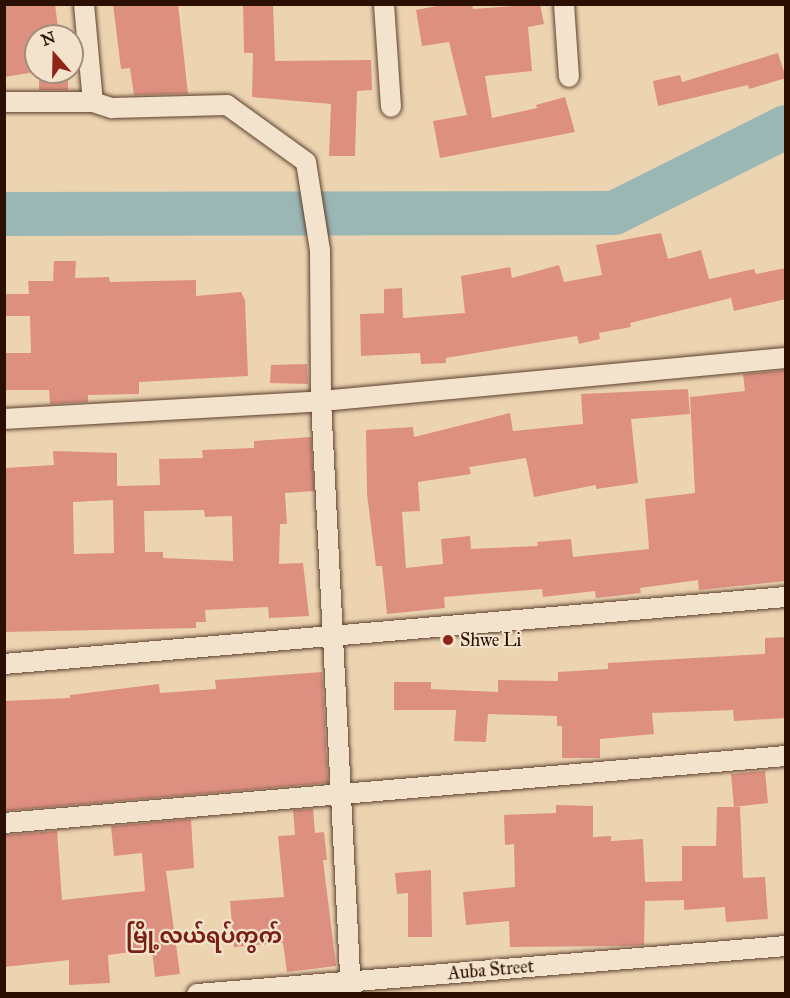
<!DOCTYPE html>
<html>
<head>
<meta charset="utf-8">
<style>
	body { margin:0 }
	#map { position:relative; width:790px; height:998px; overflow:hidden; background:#edd4b1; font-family:"IM FELL Great Primer","Noto Sans Myanmar",serif }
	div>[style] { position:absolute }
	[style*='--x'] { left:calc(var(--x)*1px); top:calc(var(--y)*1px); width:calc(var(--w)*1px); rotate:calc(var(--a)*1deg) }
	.river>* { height:44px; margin:-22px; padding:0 22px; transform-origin:22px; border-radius:22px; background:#9bb7b5 }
	.building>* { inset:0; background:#dd9080 }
	.roads { filter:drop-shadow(0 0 2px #5c402e) drop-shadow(0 0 2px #5c402e) }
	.street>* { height:20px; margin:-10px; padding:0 10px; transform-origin:10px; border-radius:10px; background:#f3e3cc }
	.dots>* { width:16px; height:16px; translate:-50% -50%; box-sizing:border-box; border:3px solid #f3e3cc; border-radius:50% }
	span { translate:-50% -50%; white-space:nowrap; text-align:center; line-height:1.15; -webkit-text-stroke:4.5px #f3e3cc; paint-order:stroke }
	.poi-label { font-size:18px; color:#2b0f02 }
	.left { translate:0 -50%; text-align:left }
	.street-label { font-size:18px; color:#2b0f02 }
	.quarter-label { font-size:21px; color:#7a1f14; font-weight:700 }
	.frame { position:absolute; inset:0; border:6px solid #2b0f02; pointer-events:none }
	.north { position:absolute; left:24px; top:24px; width:60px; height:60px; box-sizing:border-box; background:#f3e3cc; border:2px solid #a38e7b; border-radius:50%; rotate:340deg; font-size:16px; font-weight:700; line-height:24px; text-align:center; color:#2b0f02 }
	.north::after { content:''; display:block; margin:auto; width:21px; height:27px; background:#8f2418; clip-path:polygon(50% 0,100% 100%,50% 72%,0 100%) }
</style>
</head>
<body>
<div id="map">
	<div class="river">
		<i style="--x:4;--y:214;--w:610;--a:-0.09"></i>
		<i style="--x:614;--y:213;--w:192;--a:-26.6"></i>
	</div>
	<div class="building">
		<i style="clip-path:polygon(4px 4px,55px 4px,59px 36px,36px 36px,36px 72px,4px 77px)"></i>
		<i style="clip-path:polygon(113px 4px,178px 4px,188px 94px,134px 95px,130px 68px,121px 69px)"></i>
		<i style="clip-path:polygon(243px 4px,273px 4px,275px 61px,371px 60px,372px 90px,357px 91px,355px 156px,329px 156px,331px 104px,252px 97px,253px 53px,244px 53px)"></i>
		<i style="clip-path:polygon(447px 4px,472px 4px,473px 9px,540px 4px,544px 24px,528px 27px,532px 71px,485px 76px,492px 118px,537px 108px,536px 105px,565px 97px,575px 132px,440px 158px,433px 121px,467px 115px,449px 42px,422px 46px,416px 10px)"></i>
		<i style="clip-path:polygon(778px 53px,786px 78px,749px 89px,748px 85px,658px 106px,653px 81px,680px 75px,682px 82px)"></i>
		<i style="clip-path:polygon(39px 72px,68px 72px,68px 90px,39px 90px)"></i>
		<i style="clip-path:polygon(661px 233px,668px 259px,701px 250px,709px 279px,754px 269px,756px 274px,786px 268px,786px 299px,734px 311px,731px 298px,630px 323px,631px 327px,599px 333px,600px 339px,579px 344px,577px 336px,446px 358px,446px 363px,421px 364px,420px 353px,361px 356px,360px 314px,384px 313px,384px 289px,402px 288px,403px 318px,465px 313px,461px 276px,510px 267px,512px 278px,559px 265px,564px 282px,602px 275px,596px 245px)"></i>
		<i style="clip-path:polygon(54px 261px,76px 261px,75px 278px,109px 277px,110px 282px,196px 280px,196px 296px,241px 292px,245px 300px,248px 376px,139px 382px,139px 394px,88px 395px,88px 402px,50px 404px,49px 390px,4px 390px,4px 353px,31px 353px,30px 316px,4px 316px,4px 294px,29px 294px,28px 281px,53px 281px)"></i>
		<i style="clip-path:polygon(307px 364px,308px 384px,270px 383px,271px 365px)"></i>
		<i style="clip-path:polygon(786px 370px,786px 581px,699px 590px,698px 580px,640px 588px,641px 593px,596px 598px,595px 591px,543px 597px,542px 589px,479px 594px,444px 597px,445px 608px,387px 614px,382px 566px,376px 566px,367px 494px,366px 430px,413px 427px,414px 437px,510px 413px,513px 431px,583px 424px,581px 394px,688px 389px,690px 414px,631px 419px,638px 483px,596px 489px,596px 485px,534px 497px,526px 458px,469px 467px,471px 474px,418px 482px,420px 511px,402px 512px,406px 568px,443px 564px,441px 539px,470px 536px,471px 549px,538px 546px,537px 542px,571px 539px,573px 557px,649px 549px,645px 499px,695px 493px,690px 397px,745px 391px,743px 374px)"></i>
		<i style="clip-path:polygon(evenodd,311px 437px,314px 491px,285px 493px,287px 524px,280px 524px,279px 564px,303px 563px,309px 616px,269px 618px,268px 607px,205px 610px,206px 622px,196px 622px,196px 628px,4px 632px,4px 468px,54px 465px,53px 451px,117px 453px,117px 486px,160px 485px,159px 459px,203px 458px,202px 450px,254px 448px,254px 441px,311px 437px,113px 500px,114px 553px,74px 554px,73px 502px,113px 500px,311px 437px,204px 510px,205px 517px,232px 516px,233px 561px,163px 558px,163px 552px,145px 552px,144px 511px,204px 510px)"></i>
		<i style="clip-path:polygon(786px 637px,786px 718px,734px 721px,733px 710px,652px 713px,654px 734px,600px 739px,600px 758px,562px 758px,562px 726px,557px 726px,557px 716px,488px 714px,486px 742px,454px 741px,456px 710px,394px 710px,394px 682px,431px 682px,431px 689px,498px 692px,498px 680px,558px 681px,558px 672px,608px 669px,608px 663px,765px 654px,765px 638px)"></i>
		<i style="clip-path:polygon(322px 672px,328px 783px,4px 811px,4px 701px,70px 698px,70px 695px,159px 684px,160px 693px,216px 689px,215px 680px)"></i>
		<i style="clip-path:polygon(765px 771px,768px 803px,734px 807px,731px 774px)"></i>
		<i style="clip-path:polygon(556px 805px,593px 806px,593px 837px,611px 836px,611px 841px,643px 839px,645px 882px,682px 881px,682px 846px,716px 846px,717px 807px,740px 807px,743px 878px,765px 877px,768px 919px,726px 922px,725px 907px,684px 910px,684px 900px,645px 901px,644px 945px,623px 946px,510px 947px,509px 921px,466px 925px,463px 892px,515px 887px,514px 844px,505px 845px,504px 815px,556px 813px)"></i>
		<i style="clip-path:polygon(313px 809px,315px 833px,324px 832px,327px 860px,323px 860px,336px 966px,287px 972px,283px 943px,234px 947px,230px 901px,284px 897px,278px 836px,295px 835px,293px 810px)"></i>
		<i style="clip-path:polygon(191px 819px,194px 868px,166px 871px,180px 974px,155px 977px,152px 949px,108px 955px,110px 983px,69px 985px,69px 960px,4px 967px,4px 835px,57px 831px,62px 900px,145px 891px,142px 853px,114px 856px,111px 826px)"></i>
		<i style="clip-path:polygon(431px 870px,432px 937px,408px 937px,408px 893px,397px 894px,395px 873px)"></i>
	</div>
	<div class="roads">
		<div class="street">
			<i style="--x:84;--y:4;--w:98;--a:84.8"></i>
			<i style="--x:384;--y:4;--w:103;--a:86.1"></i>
			<i style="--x:564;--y:4;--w:73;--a:86.1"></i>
			<i style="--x:4;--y:102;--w:89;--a:0"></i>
			<i style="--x:93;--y:102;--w:20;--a:18"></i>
			<i style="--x:112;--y:108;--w:115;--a:-1.5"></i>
			<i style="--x:227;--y:105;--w:97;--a:35.8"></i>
			<i style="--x:306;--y:162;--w:89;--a:81"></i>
			<i style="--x:320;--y:250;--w:151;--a:89.6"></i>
			<i style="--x:321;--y:401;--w:594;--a:87.1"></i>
			<i style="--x:4;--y:419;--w:318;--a:-3.2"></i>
			<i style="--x:321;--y:401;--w:467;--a:-5.3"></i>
			<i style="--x:4;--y:664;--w:785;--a:-4.9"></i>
			<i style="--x:4;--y:823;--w:785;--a:-4.9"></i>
			<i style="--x:197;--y:994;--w:591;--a:-4.66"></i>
		</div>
	</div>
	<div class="dots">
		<i style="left:448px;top:640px;background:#8f2418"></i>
	</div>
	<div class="poi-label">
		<span class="left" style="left:460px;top:640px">Shwe Li</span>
	</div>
	<div class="street-label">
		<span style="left:491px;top:970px;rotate:-5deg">Auba Street</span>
	</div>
	<div class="quarter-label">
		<span style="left:204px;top:936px">မြို့လယ်ရပ်ကွက်</span>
	</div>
	<div class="frame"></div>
	<div class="north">N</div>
</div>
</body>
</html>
